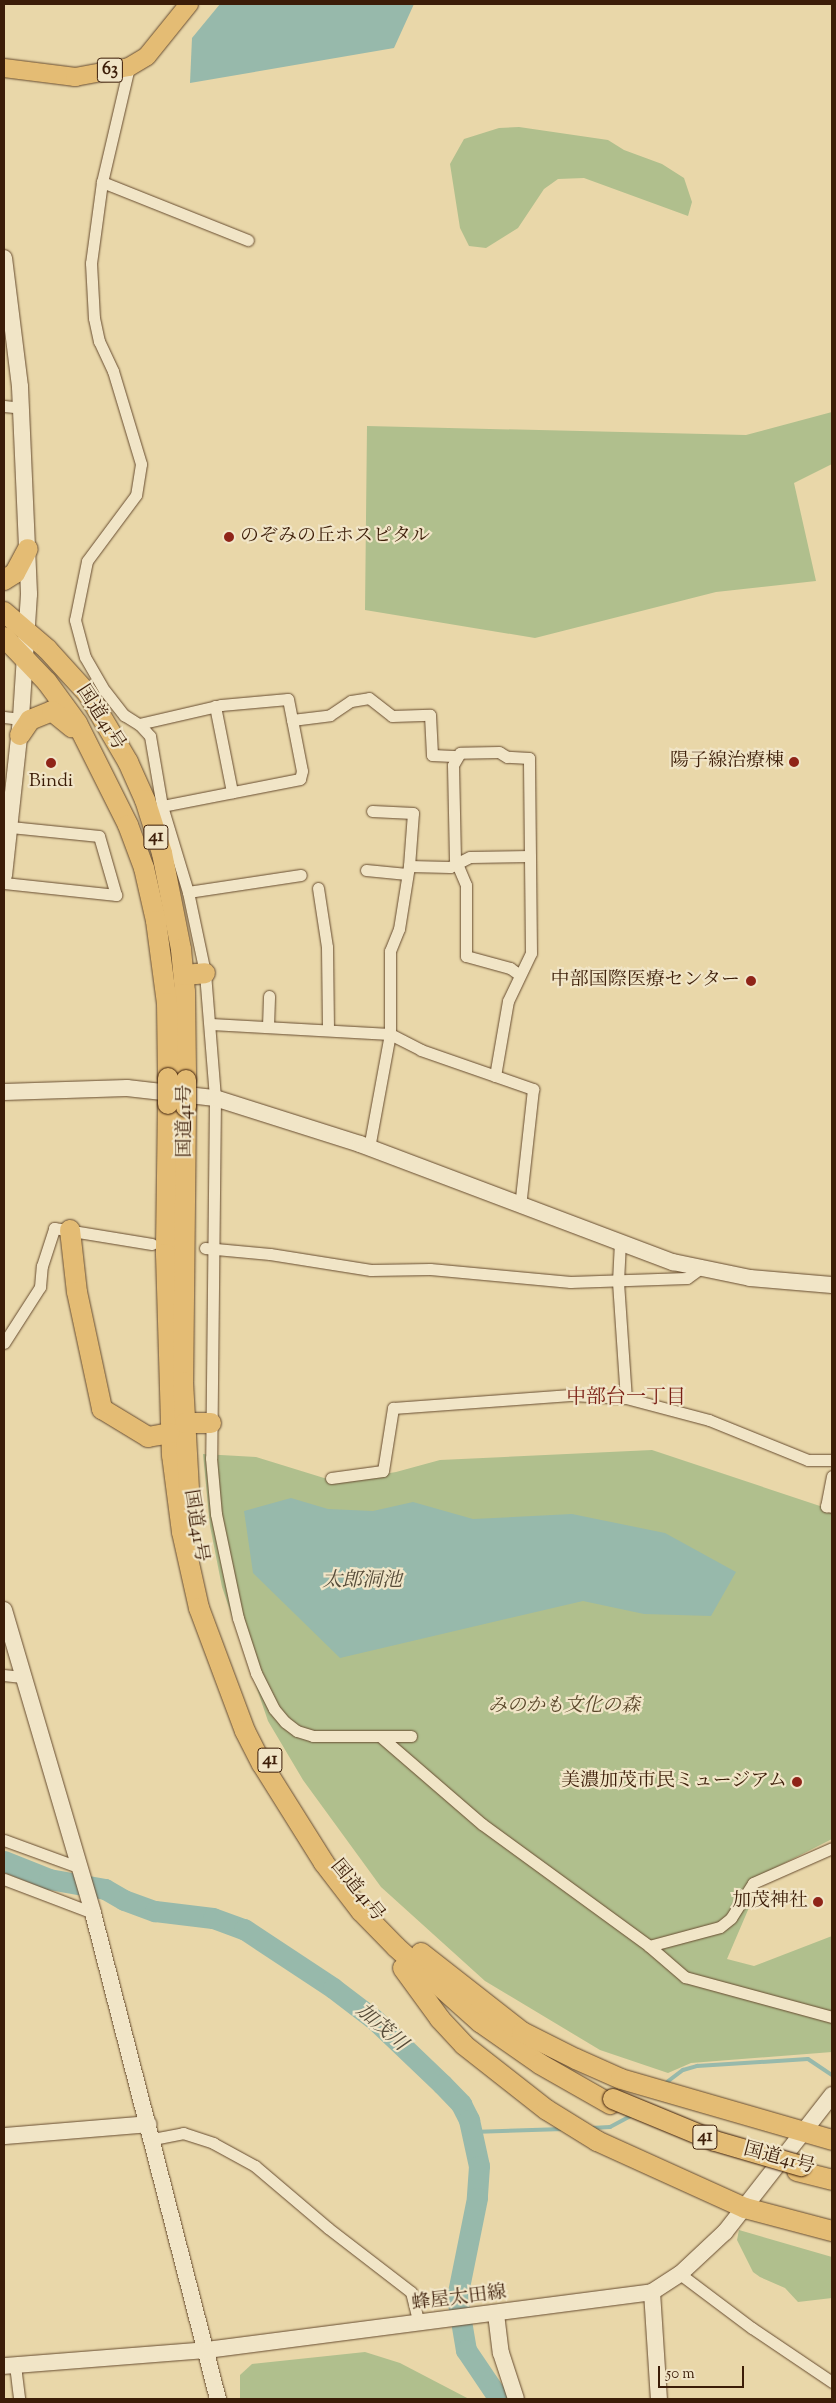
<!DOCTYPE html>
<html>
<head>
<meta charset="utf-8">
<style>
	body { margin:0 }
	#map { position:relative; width:836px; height:2403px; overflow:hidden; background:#e9d7a9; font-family:"Sorts Mill Goudy","Noto Serif JP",serif }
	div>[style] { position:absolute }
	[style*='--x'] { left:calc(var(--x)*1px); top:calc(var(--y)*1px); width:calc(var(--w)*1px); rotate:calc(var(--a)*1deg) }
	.green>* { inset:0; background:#b0bf8d }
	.water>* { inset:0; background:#97b9ab }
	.stream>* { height:4px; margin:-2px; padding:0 2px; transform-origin:2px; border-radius:2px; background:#97b9ab }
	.river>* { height:21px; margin:-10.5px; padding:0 10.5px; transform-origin:10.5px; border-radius:10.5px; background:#97b9ab }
	.roads { filter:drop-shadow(0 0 1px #674c30) drop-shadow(0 0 1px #674c30) }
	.street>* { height:11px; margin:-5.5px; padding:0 5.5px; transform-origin:5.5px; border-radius:5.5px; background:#f1e5c7 }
	.secondary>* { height:16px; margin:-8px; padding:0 8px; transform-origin:8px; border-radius:8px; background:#f1e5c7 }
	.primary>* { height:18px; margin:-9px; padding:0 9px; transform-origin:9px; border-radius:9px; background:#e4bc74 }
	.highway>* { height:20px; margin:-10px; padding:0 10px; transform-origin:10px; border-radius:10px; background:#e4bc74 }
	.bridges { filter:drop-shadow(0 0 1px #3c1d08) drop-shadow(0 0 1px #3c1d08) }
	.highway-bridge>* { height:20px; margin:-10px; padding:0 10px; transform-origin:10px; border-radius:10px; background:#e4bc74 }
	.dots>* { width:14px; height:14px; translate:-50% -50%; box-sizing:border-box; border:2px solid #f1e5c7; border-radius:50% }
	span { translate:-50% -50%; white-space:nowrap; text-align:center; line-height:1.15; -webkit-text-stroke:4.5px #f1e5c7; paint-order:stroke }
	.shield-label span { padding:1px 4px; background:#f1e5c7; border:1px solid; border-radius:4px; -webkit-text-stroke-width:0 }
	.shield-label { font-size:18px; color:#3c1d08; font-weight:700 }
	.poi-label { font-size:19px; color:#3c1d08 }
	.left { translate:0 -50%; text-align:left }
	.right { translate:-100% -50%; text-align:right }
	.street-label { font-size:19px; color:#3c1d08 }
	.park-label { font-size:19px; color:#594629; font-style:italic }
	.neighbourhood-label { font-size:20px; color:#7a1f14 }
	.water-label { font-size:20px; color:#574c39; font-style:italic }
	.frame { position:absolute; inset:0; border:5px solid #3c1d08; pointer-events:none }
	.scale { position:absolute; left:658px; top:2366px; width:86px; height:22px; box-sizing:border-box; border:2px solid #3c1d08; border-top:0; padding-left:6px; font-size:15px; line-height:18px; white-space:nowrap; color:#3c1d08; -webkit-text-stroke:4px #f1e5c7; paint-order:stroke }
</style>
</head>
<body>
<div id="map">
	<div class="green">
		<i style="clip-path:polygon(519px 127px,608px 140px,624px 150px,662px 164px,684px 178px,692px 202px,688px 216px,584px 178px,558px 179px,544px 189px,518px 228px,486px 248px,469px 246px,460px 228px,450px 164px,464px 139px,499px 128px)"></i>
		<i style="clip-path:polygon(832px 412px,832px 464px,794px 483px,816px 581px,716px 592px,535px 638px,365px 610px,367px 426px,746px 435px)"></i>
		<i style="clip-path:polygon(652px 1450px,832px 1510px,832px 1839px,749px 1881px,751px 1903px,727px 1959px,754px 1966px,832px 1936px,832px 2052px,691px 2063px,668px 2073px,600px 2050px,485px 1981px,381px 1887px,303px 1780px,268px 1721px,222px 1587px,210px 1526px,203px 1454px,256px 1457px,337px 1482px,396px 1472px,440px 1460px)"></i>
		<i style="clip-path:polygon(739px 2230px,832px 2257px,832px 2298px,798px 2302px,785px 2288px,760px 2277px,753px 2272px,737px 2240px)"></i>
		<i style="clip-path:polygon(365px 2352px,400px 2363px,469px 2399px,240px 2399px,240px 2375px,252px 2364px)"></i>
	</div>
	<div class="water">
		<i style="clip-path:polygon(220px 4px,414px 4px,394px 48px,190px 83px,192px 38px)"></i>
		<i style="clip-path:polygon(291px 1498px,328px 1509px,373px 1511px,413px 1502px,473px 1519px,572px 1514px,665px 1533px,736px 1572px,711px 1616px,644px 1614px,583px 1601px,340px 1658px,253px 1573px,244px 1511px)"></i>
	</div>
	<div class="stream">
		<i style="--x:663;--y:2085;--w:25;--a:-37"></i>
		<i style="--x:683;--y:2070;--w:15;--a:-16"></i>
		<i style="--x:697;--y:2066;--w:111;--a:-3.6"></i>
		<i style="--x:808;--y:2059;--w:29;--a:34"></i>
		<i style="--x:591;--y:2128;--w:19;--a:-3"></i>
		<i style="--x:610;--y:2127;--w:26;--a:-28"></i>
		<i style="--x:472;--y:2132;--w:92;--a:-1.9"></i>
	</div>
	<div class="river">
		<i style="--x:4;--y:1861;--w:48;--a:21.8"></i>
		<i style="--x:49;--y:1879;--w:57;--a:10.1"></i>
		<i style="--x:105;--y:1889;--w:22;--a:30"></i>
		<i style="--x:124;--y:1900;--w:33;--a:20"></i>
		<i style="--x:155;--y:1911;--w:58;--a:6.9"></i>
		<i style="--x:213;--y:1918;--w:33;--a:20"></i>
		<i style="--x:244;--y:1929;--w:107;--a:33.5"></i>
		<i style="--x:333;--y:1988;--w:53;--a:37.3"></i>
		<i style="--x:375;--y:2020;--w:93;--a:43.7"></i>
		<i style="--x:442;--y:2084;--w:28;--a:46"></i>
		<i style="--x:461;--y:2104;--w:18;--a:63"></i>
		<i style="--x:469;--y:2120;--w:47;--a:77.7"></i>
		<i style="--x:479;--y:2166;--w:32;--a:94"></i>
		<i style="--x:477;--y:2198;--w:101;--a:101.4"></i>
		<i style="--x:457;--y:2297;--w:54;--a:80.4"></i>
		<i style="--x:466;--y:2350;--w:59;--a:56"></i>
	</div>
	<div class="roads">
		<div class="street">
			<i style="--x:129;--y:67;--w:118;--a:103.2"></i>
			<i style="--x:102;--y:182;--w:82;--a:97.7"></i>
			<i style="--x:91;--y:263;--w:55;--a:86.9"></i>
			<i style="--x:94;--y:318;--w:24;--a:78"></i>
			<i style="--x:99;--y:341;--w:33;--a:65"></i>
			<i style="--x:113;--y:371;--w:97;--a:73.2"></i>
			<i style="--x:141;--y:464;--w:31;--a:99"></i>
			<i style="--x:136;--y:495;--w:82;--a:126.6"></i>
			<i style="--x:87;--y:561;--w:60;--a:101.5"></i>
			<i style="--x:75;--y:620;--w:38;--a:75"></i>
			<i style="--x:85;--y:657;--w:39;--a:60"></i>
			<i style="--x:105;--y:691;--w:31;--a:52"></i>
			<i style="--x:124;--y:715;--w:19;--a:32"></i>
			<i style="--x:140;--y:725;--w:15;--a:48"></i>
			<i style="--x:150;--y:736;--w:71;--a:80.3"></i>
			<i style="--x:162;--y:806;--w:90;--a:73.2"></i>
			<i style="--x:188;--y:892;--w:83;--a:78.1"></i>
			<i style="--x:205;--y:973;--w:125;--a:85.4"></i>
			<i style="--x:215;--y:1098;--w:360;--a:90.6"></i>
			<i style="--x:211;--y:1458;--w:56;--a:84.9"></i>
			<i style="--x:216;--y:1514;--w:106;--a:78.1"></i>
			<i style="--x:238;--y:1618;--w:58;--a:71.9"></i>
			<i style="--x:256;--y:1673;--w:40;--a:63.4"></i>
			<i style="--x:274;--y:1709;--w:17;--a:50"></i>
			<i style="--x:285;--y:1722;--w:15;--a:37"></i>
			<i style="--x:297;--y:1731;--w:17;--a:17"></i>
			<i style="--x:313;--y:1736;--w:98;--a:0"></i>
			<i style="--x:102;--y:182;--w:157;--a:21.7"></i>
			<i style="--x:4;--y:406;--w:18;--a:6"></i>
			<i style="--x:215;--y:706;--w:88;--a:78.8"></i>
			<i style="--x:4;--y:717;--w:17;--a:7"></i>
			<i style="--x:292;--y:720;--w:38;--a:-7"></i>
			<i style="--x:330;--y:715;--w:25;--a:-34"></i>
			<i style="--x:351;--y:701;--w:18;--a:-9"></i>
			<i style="--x:369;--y:698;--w:29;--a:38"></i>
			<i style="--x:392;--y:716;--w:38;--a:-2"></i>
			<i style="--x:430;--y:715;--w:40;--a:87.1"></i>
			<i style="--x:432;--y:755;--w:21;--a:3"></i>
			<i style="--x:453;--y:756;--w:4;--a:56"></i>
			<i style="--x:139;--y:724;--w:84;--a:-13"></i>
			<i style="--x:221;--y:705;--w:67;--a:-5.1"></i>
			<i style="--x:288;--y:699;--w:73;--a:79"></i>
			<i style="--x:302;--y:771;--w:8;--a:104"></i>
			<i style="--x:300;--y:779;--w:141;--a:168.9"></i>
			<i style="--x:409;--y:866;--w:41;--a:1.4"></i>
			<i style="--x:450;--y:867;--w:22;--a:-27"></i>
			<i style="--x:470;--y:857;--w:60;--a:-1"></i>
			<i style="--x:366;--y:870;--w:41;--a:5.6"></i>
			<i style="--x:4;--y:883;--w:113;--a:6.1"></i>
			<i style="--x:116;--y:895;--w:61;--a:-106.1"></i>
			<i style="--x:99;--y:836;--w:89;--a:-174.2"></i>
			<i style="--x:318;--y:888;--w:60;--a:81.3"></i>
			<i style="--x:327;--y:947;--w:81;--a:89.3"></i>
			<i style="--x:188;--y:892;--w:114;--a:-8.6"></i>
			<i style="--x:211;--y:1024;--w:179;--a:3.2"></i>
			<i style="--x:390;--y:1034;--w:35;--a:27"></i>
			<i style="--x:421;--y:1050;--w:119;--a:19.2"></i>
			<i style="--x:533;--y:1089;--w:118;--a:96.3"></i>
			<i style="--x:268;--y:1026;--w:30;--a:-88"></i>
			<i style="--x:495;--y:1076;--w:76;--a:-80.2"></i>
			<i style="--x:508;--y:1001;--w:53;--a:-64.4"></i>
			<i style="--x:531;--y:953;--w:195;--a:-90.6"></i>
			<i style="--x:529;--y:758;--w:22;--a:-177"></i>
			<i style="--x:507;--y:757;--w:9;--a:-148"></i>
			<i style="--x:499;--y:752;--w:39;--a:179"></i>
			<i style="--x:460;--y:753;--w:14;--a:120"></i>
			<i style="--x:453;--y:765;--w:94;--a:88.8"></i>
			<i style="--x:455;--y:859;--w:28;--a:67"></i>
			<i style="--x:466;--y:885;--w:71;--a:90"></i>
			<i style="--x:466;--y:956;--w:46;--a:15.3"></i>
			<i style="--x:510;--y:968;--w:12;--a:35"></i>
			<i style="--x:369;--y:1148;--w:116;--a:-79.6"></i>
			<i style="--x:390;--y:1034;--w:83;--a:-90"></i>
			<i style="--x:390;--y:951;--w:24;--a:-68"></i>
			<i style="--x:399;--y:929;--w:64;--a:-81"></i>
			<i style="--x:409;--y:866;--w:53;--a:-85.7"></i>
			<i style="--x:413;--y:813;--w:41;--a:-177.2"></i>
			<i style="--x:620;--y:1242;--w:40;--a:92.9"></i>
			<i style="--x:618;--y:1282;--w:116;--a:86.1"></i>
			<i style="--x:205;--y:1248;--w:65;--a:5.3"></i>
			<i style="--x:270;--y:1254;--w:102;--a:9"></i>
			<i style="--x:371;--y:1270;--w:59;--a:-1"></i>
			<i style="--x:430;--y:1269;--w:141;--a:5.3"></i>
			<i style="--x:570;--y:1282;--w:117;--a:-2"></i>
			<i style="--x:687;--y:1278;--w:14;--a:-36"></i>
			<i style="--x:4;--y:1343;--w:67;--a:-57.3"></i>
			<i style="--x:40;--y:1287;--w:21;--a:-85"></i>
			<i style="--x:42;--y:1266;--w:40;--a:-72"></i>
			<i style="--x:54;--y:1228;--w:99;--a:9.3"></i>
			<i style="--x:832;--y:1476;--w:31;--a:101"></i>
			<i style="--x:826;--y:1506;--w:6;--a:9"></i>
			<i style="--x:331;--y:1478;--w:52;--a:-7.7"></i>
			<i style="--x:383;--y:1471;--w:64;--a:-81"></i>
			<i style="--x:393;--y:1408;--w:178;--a:-4.2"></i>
			<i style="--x:571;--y:1395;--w:55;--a:3.1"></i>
			<i style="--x:626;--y:1398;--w:86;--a:14.8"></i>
			<i style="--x:709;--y:1420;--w:107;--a:22"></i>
			<i style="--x:808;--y:1460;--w:24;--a:0"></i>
			<i style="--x:4;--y:1675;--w:20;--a:6"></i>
			<i style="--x:380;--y:1736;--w:135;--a:40.8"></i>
			<i style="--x:482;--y:1824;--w:207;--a:36.1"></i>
			<i style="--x:649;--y:1946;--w:48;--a:40.7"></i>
			<i style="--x:685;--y:1977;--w:152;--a:15.2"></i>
			<i style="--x:4;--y:1840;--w:82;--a:20"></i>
			<i style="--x:4;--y:1879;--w:95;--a:20.9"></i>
			<i style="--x:649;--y:1946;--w:73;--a:-15"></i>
			<i style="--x:720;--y:1927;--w:14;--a:-39"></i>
			<i style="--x:731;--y:1918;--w:41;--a:-57.8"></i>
			<i style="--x:753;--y:1883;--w:86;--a:-23.9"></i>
			<i style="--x:153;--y:2139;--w:31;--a:-11"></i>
			<i style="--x:183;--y:2133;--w:32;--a:18"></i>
			<i style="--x:213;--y:2143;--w:48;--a:28.7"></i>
			<i style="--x:255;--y:2166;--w:96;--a:40.3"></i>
			<i style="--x:328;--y:2228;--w:105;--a:37.6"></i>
			<i style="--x:411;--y:2292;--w:33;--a:76"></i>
			<i style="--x:680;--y:2274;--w:90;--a:36.9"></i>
			<i style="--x:752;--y:2328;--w:97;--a:34"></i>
			<i style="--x:15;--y:2365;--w:34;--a:83"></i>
		</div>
		<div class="secondary">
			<i style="--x:4;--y:258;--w:130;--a:82.9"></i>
			<i style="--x:20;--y:387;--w:207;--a:87.5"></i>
			<i style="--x:29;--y:594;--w:125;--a:93.7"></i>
			<i style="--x:21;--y:719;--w:157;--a:96.2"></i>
			<i style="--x:4;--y:1092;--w:123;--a:-1.9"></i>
			<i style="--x:127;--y:1088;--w:89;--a:6.5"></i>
			<i style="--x:215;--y:1098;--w:152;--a:17.6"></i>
			<i style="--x:360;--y:1144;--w:335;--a:20.7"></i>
			<i style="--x:673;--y:1262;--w:79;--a:11.7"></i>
			<i style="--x:750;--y:1278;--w:82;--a:4.9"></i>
			<i style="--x:4;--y:1610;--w:316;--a:73.6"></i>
			<i style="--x:93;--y:1913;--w:502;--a:75.58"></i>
			<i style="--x:4;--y:2136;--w:145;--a:-4.7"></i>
			<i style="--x:652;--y:2292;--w:107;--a:86.3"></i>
			<i style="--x:496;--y:2314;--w:39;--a:83"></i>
			<i style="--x:501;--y:2353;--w:48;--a:71.9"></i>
			<i style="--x:4;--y:2366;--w:204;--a:-4.5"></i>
			<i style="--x:207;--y:2350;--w:449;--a:-7.4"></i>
			<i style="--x:652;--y:2292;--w:33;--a:-33"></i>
			<i style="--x:680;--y:2274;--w:62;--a:-43"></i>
			<i style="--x:725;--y:2232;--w:174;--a:-52"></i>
		</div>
		<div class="primary">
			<i style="--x:4;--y:68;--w:72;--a:7.2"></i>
			<i style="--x:75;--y:77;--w:55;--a:-10.5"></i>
			<i style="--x:129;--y:67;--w:21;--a:-31"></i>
			<i style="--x:147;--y:56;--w:67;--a:-51.1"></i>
		</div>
		<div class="highway">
			<i style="--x:4;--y:580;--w:13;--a:-32"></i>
			<i style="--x:15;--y:573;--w:27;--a:-62"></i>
			<i style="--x:4;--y:612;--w:57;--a:40.7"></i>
			<i style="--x:47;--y:649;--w:61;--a:47.7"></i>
			<i style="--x:88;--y:694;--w:79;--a:59.5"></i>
			<i style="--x:128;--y:762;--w:42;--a:65.9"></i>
			<i style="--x:145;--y:800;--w:56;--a:72.2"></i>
			<i style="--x:162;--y:853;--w:98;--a:78.8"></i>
			<i style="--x:181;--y:949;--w:43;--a:84.7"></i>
			<i style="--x:185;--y:992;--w:88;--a:89.3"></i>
			<i style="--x:4;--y:637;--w:62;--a:46.3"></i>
			<i style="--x:47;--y:682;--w:51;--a:53.8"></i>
			<i style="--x:77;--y:723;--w:114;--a:63.4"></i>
			<i style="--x:128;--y:825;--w:46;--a:69.6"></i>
			<i style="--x:144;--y:868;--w:54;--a:77.2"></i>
			<i style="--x:156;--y:921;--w:83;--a:82.4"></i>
			<i style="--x:167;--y:1003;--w:75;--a:89.2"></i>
			<i style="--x:20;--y:735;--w:18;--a:-56"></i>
			<i style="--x:30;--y:720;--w:24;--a:-22"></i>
			<i style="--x:52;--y:711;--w:26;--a:39"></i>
			<i style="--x:184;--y:975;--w:21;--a:-5"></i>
			<i style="--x:168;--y:1104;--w:150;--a:90.8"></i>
			<i style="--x:166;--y:1254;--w:201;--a:88.3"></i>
			<i style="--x:172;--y:1455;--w:78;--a:82.6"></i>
			<i style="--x:182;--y:1532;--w:78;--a:77.4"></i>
			<i style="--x:199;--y:1608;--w:131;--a:69.5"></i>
			<i style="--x:245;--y:1731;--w:37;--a:63"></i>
			<i style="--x:262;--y:1764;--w:117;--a:57.9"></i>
			<i style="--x:324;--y:1863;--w:61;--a:52.4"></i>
			<i style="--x:361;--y:1911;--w:50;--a:45.8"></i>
			<i style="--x:396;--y:1947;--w:113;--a:41.8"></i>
			<i style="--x:480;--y:2022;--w:73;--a:35"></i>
			<i style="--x:540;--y:2064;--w:81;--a:29.7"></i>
			<i style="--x:186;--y:1107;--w:275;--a:90.6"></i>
			<i style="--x:183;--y:1382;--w:107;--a:86.8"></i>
			<i style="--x:70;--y:1230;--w:62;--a:83.6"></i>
			<i style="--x:77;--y:1292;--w:120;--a:77.9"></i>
			<i style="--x:102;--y:1409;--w:54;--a:31.3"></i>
			<i style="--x:148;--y:1437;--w:22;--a:-10"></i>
			<i style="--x:185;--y:1423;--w:26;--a:0"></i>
			<i style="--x:421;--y:1953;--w:128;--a:38"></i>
			<i style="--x:522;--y:2032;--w:60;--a:26.6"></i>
			<i style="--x:576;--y:2059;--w:49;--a:24"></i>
			<i style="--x:621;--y:2079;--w:220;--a:16.1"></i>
			<i style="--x:403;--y:1968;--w:63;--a:54"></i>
			<i style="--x:440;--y:2019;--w:35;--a:47"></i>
			<i style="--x:464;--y:2045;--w:105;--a:38.1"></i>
			<i style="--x:547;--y:2110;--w:59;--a:31.8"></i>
			<i style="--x:597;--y:2141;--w:162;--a:24.4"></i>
			<i style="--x:745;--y:2208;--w:90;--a:14.8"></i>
			<i style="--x:797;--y:2171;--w:36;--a:14"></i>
		</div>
	</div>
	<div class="bridges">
		<div class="highway-bridge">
			<i style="--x:168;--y:1078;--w:26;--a:90"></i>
			<i style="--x:186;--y:1080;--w:27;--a:90"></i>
			<i style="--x:613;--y:2099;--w:110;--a:22.4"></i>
			<i style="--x:715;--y:2141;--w:90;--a:16.2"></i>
		</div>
	</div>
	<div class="dots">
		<i style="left:229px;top:537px;background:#8f2418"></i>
		<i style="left:794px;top:762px;background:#8f2418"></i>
		<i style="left:51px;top:763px;background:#8f2418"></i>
		<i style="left:751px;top:981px;background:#8f2418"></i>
		<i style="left:797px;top:1782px;background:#8f2418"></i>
		<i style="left:818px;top:1902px;background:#8f2418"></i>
	</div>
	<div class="shield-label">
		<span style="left:110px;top:70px">63</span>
		<span style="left:156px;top:837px">41</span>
		<span style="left:270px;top:1760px">41</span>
		<span style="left:705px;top:2137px">41</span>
	</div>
	<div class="poi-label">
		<span class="left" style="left:240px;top:537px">のぞみの丘ホスピタル</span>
		<span class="right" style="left:784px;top:762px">陽子線治療棟</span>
		<span style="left:51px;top:782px">Bindi</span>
		<span class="right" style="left:740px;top:981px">中部国際医療センター</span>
		<span class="right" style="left:787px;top:1782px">美濃加茂市民ミュージアム</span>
		<span class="right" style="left:808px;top:1902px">加茂神社</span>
	</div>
	<div class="street-label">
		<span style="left:100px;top:718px;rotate:57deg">国道41号</span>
		<span style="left:186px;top:1121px;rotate:-90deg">国道41号</span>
		<span style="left:195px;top:1526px;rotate:81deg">国道41号</span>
		<span style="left:357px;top:1891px;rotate:51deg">国道41号</span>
		<span style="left:779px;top:2159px;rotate:15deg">国道41号</span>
		<span style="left:459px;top:2299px;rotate:-7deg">蜂屋太田線</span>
	</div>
	<div class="park-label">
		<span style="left:564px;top:1707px">みのかも文化の森</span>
	</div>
	<div class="neighbourhood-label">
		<span style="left:626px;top:1398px">中部台一丁目</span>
	</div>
	<div class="water-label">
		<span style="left:362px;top:1581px">太郎洞池</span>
		<span style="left:381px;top:2028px;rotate:41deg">加茂川</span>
	</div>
	<div class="frame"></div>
	<div class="scale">50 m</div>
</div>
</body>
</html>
